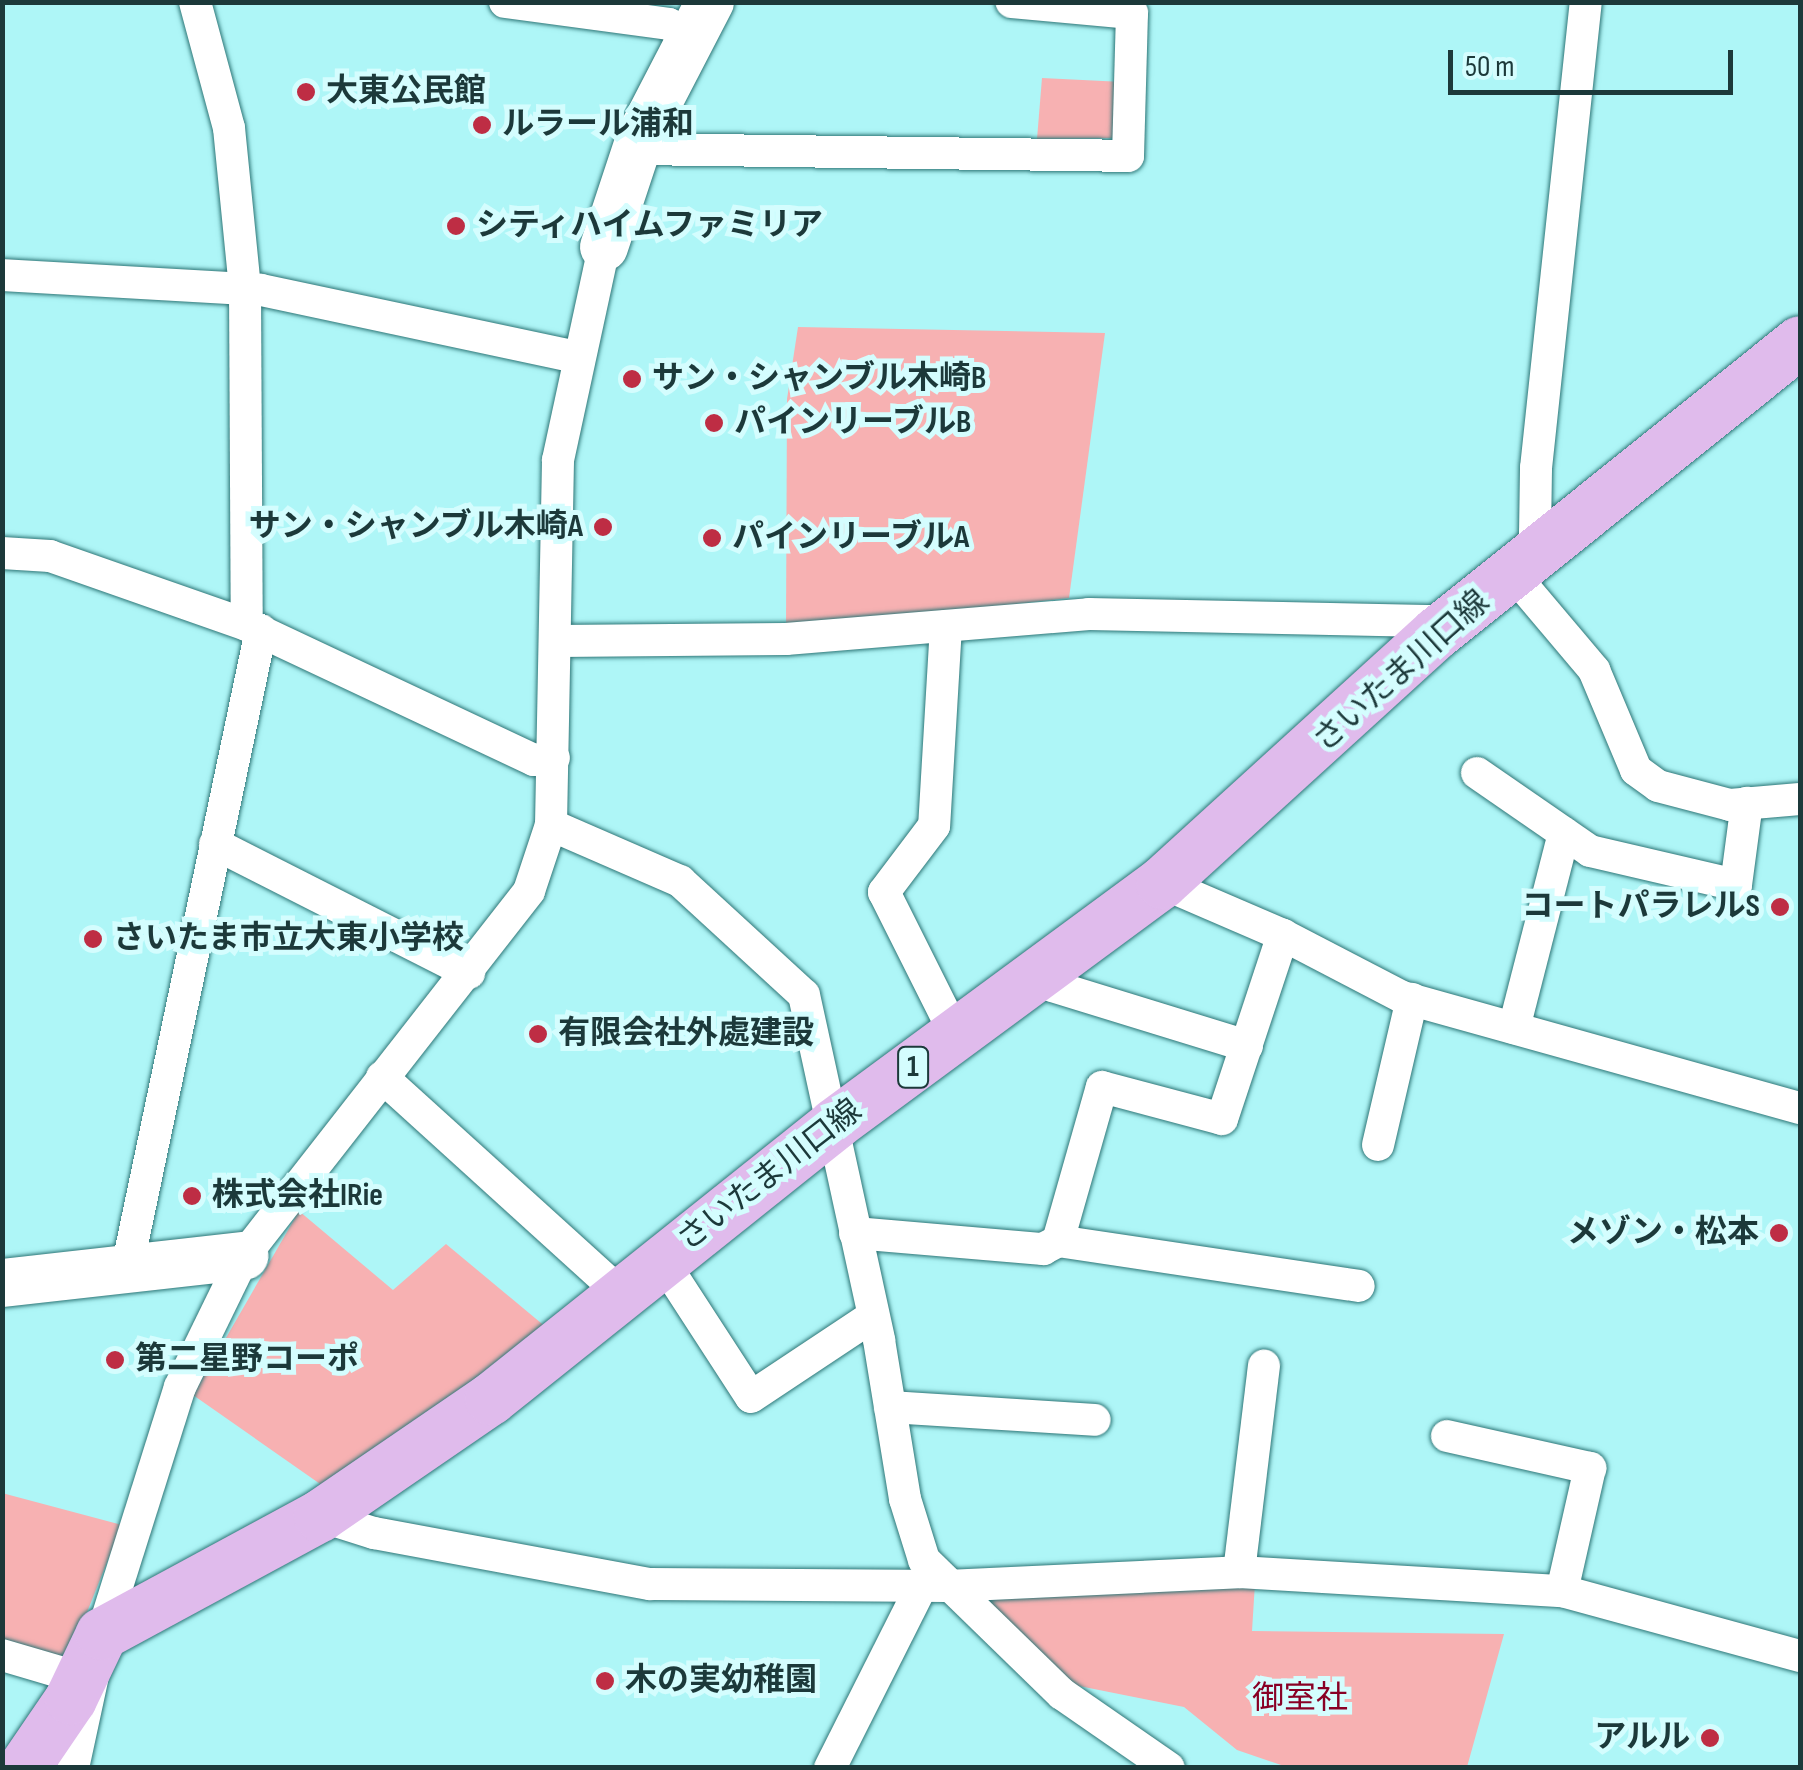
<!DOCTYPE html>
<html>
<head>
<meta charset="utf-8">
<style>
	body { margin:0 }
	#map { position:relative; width:1803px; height:1770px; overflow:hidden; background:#aef6f7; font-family:"Sofia Sans Condensed","Noto Sans JP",sans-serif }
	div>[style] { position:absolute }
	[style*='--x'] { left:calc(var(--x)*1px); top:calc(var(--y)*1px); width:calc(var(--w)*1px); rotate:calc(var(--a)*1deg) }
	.green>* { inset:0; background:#f7b1b2 }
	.roads { filter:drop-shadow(0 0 2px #2e7677) drop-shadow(0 0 2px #2e7677) }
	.street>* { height:32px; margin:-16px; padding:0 16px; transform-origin:16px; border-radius:16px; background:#fff }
	.secondary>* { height:48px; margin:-24px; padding:0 24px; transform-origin:24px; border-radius:24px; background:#fff }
	.primary>* { height:52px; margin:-26px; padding:0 26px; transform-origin:26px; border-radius:26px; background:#e0bbec }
	.dots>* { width:28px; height:28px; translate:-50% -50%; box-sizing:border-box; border:5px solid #d4fdfe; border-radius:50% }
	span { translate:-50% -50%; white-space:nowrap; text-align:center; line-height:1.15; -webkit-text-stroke:10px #d4fdfe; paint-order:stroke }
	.shield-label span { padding:2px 8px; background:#d4fdfe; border:2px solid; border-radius:8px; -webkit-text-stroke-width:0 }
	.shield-label { font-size:30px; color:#1c393a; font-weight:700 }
	.poi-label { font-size:32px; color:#1c393a; font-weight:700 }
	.left { translate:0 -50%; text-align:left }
	.right { translate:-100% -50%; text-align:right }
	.street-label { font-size:32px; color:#1c393a }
	.park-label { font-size:32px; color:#890025 }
	.frame { position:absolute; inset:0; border:5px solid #1c393a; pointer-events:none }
	.scale { position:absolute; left:1448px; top:50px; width:285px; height:45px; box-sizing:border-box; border:5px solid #1c393a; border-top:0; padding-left:12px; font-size:30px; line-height:35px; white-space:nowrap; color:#1c393a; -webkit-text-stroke:8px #d4fdfe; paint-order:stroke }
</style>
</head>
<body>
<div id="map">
	<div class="green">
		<i style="clip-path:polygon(1042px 78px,1123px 82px,1119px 138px,1037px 139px)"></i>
		<i style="clip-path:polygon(798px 327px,1105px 333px,1069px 598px,786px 630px,787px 399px)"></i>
		<i style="clip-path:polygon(299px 1211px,393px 1290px,446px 1244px,553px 1333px,333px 1493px,193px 1395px)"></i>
		<i style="clip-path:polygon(2px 1493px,122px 1525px,69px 1657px,3px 1648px)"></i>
		<i style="clip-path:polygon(1255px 1583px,1252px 1631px,1504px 1634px,1467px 1767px,1287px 1767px,1237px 1750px,1184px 1707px,1069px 1684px,967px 1594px)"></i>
	</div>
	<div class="roads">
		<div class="street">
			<i style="--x:195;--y:2;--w:131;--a:74.9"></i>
			<i style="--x:229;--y:128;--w:162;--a:84.3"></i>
			<i style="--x:245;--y:289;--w:336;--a:89.7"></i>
			<i style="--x:505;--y:2;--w:165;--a:7.6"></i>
			<i style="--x:669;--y:24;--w:23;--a:31"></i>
			<i style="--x:636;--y:149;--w:492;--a:0.8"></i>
			<i style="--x:1128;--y:156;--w:143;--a:-88.4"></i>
			<i style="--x:1132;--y:13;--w:121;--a:-174.8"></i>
			<i style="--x:2;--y:275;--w:259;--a:3.3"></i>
			<i style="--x:261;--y:290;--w:322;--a:12"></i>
			<i style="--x:1545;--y:549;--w:19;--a:-122"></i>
			<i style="--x:1535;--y:533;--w:65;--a:-89.1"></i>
			<i style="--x:1536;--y:468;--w:469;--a:-83.9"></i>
			<i style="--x:2;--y:553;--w:48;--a:3.6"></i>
			<i style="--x:50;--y:556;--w:209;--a:19.3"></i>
			<i style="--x:247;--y:625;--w:317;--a:25.2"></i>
			<i style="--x:534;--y:760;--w:20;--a:-6"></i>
			<i style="--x:1513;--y:574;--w:126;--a:49.8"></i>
			<i style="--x:1594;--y:670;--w:108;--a:67.2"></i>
			<i style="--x:1636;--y:770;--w:27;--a:36"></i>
			<i style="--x:1658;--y:786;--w:74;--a:14.8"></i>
			<i style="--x:1730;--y:805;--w:70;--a:-4.9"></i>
			<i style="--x:946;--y:626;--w:200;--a:93.4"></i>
			<i style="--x:934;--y:826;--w:83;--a:127.1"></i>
			<i style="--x:884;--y:892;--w:161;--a:63.4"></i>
			<i style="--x:558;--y:641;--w:228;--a:-0.5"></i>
			<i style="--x:786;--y:639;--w:304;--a:-4.7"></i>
			<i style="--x:1089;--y:614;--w:338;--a:1.2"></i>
			<i style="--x:1427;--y:621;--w:16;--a:50"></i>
			<i style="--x:1477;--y:773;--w:137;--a:34.6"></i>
			<i style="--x:1590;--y:851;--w:150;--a:13.1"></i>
			<i style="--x:1736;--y:885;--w:83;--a:-82.4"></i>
			<i style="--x:551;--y:825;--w:141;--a:23.5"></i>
			<i style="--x:680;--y:881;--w:168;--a:42.6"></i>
			<i style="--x:804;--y:995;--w:353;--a:77.7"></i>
			<i style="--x:879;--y:1340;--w:161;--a:80.7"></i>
			<i style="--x:905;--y:1499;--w:64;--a:72.7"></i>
			<i style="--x:924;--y:1560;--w:192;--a:44.2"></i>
			<i style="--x:1062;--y:1694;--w:130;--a:34.7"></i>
			<i style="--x:215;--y:844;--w:285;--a:26.9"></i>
			<i style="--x:1162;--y:883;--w:132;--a:23.3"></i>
			<i style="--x:1283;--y:935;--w:134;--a:27.5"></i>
			<i style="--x:1402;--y:997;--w:413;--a:15.6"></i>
			<i style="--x:1041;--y:974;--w:16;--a:47"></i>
			<i style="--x:1052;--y:986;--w:204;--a:17.1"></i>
			<i style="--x:1514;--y:1028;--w:201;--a:-75.6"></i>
			<i style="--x:382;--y:1077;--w:321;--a:42.2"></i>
			<i style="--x:1378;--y:1145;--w:150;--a:-76.9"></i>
			<i style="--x:855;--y:1233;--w:189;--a:4.9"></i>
			<i style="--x:1043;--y:1249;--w:17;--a:-28"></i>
			<i style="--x:1058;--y:1241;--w:304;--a:8.5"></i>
			<i style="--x:1058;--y:1241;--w:160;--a:-74.1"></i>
			<i style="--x:1102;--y:1087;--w:124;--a:14.9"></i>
			<i style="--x:1222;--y:1119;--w:194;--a:-71.7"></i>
			<i style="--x:662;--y:1260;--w:163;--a:57"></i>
			<i style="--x:751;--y:1397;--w:146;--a:-33.6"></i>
			<i style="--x:126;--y:1273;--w:657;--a:-78.14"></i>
			<i style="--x:890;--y:1407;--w:205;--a:3.6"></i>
			<i style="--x:1447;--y:1436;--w:147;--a:12.6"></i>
			<i style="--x:1590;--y:1468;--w:126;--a:102.8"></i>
			<i style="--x:320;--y:1516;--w:57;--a:17.5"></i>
			<i style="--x:374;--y:1533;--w:281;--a:10.5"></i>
			<i style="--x:650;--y:1584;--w:297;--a:0.4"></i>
			<i style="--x:947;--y:1586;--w:292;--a:-2.7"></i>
			<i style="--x:1239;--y:1572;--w:324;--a:3.4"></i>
			<i style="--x:1562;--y:1591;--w:247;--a:15.3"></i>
			<i style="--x:1239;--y:1572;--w:208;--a:-83.1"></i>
			<i style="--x:2;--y:1655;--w:81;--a:16.4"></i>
			<i style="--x:73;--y:1768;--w:137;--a:-77.8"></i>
			<i style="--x:102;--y:1634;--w:259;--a:-72.5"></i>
			<i style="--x:180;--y:1387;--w:146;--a:-64"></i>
			<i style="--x:244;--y:1256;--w:463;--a:-52"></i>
			<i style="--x:529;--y:891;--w:70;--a:-71.6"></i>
			<i style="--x:551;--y:825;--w:365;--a:-88.9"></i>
			<i style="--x:558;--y:460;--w:218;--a:-77.8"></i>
			<i style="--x:830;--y:1768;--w:205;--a:-63.3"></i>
		</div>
		<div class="secondary">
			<i style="--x:604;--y:247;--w:118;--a:-71.7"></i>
			<i style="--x:641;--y:135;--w:150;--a:-62.6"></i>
			<i style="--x:2;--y:1283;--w:244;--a:-6.4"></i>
		</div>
		<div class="primary">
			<i style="--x:24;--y:1768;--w:83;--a:-55.7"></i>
			<i style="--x:71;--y:1699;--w:72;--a:-64.5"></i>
			<i style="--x:102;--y:1634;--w:248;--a:-28.4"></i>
			<i style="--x:320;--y:1516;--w:207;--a:-34.4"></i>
			<i style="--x:491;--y:1399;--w:440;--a:-38.6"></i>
			<i style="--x:835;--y:1124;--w:406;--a:-36.4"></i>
			<i style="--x:1162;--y:883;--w:372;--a:-42.3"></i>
			<i style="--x:1437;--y:633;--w:465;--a:-38.7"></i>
		</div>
	</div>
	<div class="dots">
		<i style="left:306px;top:92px;background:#be2d44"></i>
		<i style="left:482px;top:125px;background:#be2d44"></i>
		<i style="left:456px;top:226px;background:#be2d44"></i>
		<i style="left:632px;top:379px;background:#be2d44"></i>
		<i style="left:714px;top:423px;background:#be2d44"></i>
		<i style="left:603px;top:527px;background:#be2d44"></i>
		<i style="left:712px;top:538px;background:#be2d44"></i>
		<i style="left:1780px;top:907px;background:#be2d44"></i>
		<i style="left:93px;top:939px;background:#be2d44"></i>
		<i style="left:538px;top:1034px;background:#be2d44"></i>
		<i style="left:192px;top:1196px;background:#be2d44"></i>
		<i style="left:1779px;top:1233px;background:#be2d44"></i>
		<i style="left:115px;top:1360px;background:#be2d44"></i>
		<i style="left:605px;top:1681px;background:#be2d44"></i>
		<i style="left:1710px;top:1738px;background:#be2d44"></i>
	</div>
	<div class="shield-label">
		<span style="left:913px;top:1067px">1</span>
	</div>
	<div class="poi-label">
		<span class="left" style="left:326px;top:92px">大東公民館</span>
		<span class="left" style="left:502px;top:125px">ルラール浦和</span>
		<span class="left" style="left:476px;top:226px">シティハイムファミリア</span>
		<span class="left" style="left:652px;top:379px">サン・シャンブル木崎B</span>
		<span class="left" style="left:734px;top:423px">パインリーブルB</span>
		<span class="right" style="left:583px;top:527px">サン・シャンブル木崎A</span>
		<span class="left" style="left:732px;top:538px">パインリーブルA</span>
		<span class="right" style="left:1760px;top:907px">コートパラレルS</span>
		<span class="left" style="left:113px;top:939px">さいたま市立大東小学校</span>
		<span class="left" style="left:558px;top:1034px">有限会社外處建設</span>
		<span class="left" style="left:212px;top:1196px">株式会社IRie</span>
		<span class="right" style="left:1759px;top:1233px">メゾン・松本</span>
		<span class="left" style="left:135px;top:1360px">第二星野コーポ</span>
		<span class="left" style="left:625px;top:1681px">木の実幼稚園</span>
		<span class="right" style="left:1690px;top:1738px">アルル</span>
	</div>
	<div class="street-label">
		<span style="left:1402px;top:672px;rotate:-42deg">さいたま川口線</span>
		<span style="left:770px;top:1176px;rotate:-38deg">さいたま川口線</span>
	</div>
	<div class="park-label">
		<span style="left:1300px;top:1699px">御室社</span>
	</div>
	<div class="frame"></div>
	<div class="scale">50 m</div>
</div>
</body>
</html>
